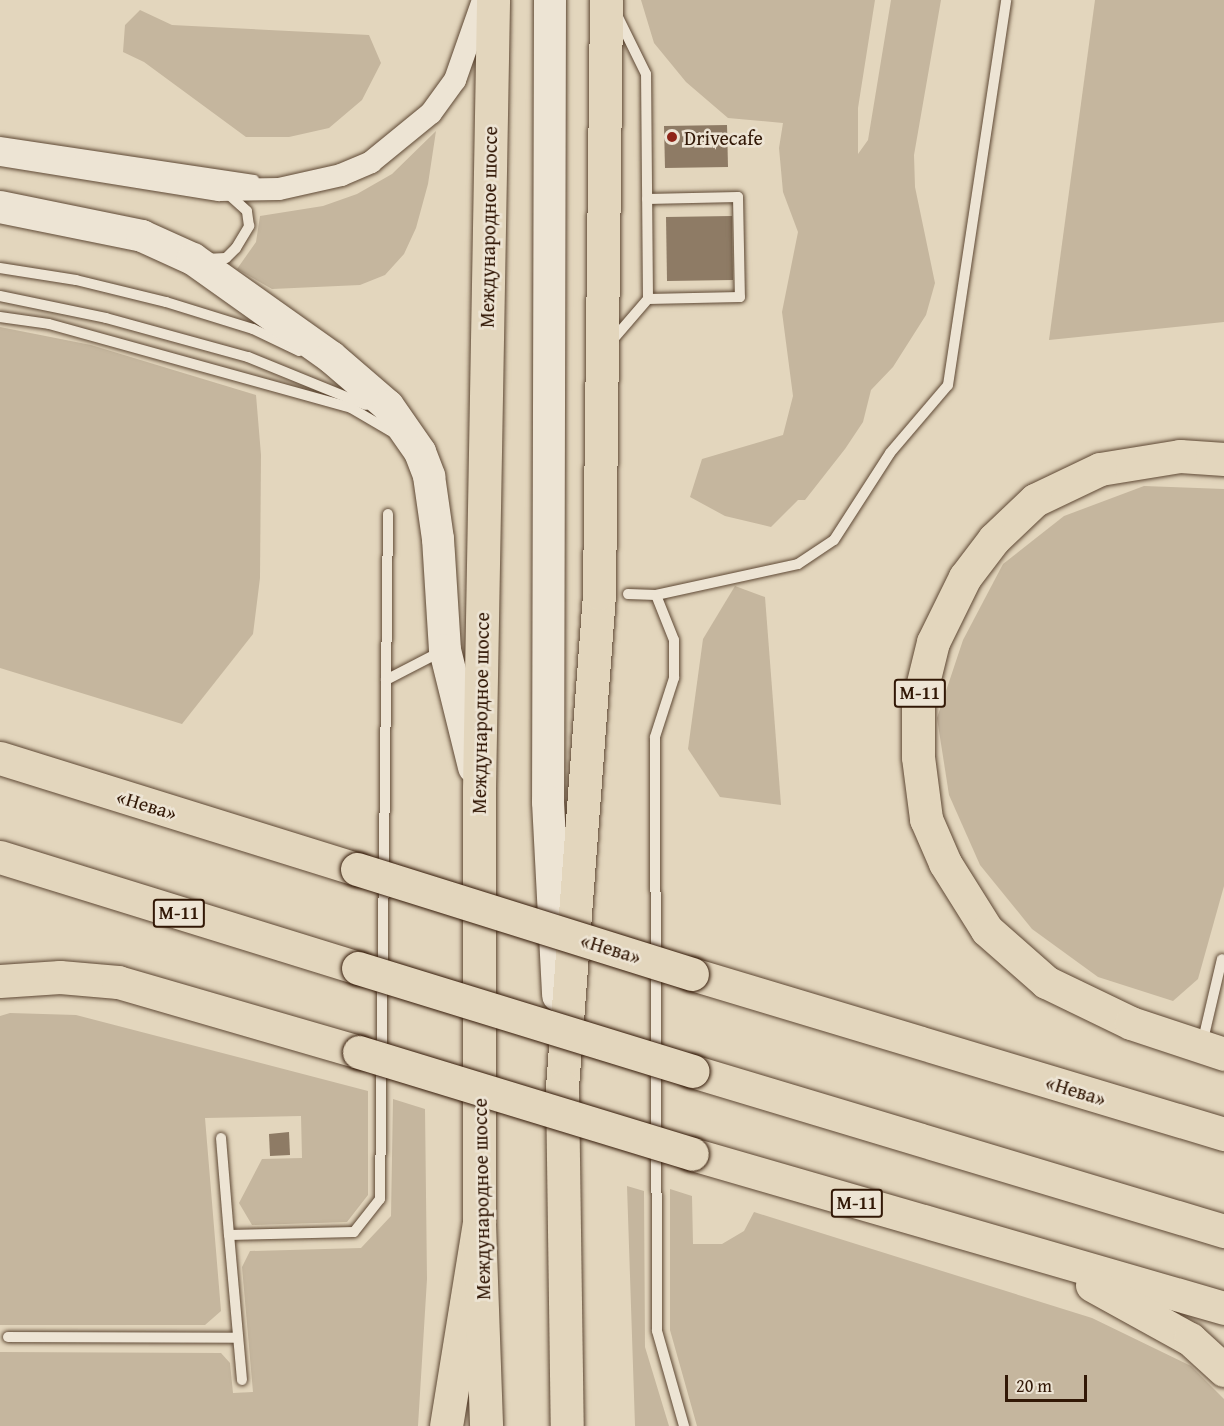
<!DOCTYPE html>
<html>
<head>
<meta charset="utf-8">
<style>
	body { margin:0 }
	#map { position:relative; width:1224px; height:1426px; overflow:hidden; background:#e3d6bd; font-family:"Gentium Book Plus",serif }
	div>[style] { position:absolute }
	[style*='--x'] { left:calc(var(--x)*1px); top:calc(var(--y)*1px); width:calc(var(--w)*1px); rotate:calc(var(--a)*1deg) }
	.green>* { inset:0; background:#c5b69e }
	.building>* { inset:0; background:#8e7b65 }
	.roads { filter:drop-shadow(0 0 2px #5e4834) drop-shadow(0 0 2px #5e4834) }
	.lane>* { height:10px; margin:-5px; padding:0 5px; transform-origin:5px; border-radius:5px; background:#ede4d4 }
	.street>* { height:22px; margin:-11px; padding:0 11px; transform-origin:11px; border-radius:11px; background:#ede4d4 }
	.secondary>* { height:32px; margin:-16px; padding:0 16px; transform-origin:16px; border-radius:16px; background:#ede4d4 }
	.primary>* { height:33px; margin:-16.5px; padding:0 16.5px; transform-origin:16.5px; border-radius:16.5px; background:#e3d6bd }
	.highway>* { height:33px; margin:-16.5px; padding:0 16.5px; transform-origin:16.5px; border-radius:16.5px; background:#e3d6bd }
	.bridges { filter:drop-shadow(0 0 2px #321806) drop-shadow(0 0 2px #321806) }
	.primary-bridge>* { height:33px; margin:-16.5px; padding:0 16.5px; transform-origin:16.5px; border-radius:16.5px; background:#e3d6bd }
	.highway-bridge>* { height:33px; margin:-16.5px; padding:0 16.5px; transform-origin:16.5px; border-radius:16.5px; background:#e3d6bd }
	.dots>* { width:16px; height:16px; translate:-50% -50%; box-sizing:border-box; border:3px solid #ede4d4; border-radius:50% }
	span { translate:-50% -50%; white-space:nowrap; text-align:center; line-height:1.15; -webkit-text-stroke:5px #ede4d4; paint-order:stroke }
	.shield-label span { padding:2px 4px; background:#ede4d4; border:2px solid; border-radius:4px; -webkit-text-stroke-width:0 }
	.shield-label { font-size:18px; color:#321806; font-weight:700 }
	.poi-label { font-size:20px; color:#321806 }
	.left { translate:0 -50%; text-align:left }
	.street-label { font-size:20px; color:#321806 }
	.scale { position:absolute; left:1005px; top:1375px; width:82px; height:27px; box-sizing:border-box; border:3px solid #321806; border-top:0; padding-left:8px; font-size:18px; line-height:21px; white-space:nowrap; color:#321806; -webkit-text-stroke:4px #ede4d4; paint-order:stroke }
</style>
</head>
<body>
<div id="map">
	<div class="green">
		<i style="clip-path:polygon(641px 0,875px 0,858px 108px,858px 154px,868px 140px,891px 0,941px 0,914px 155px,915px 187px,935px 283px,926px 315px,893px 367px,871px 390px,863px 422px,845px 449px,805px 500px,798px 500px,771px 527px,725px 516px,690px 497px,702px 459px,783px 435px,793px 396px,782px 312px,798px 232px,783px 192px,779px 148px,783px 123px,728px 118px,686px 82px,654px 43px)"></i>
		<i style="clip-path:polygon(1095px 0,1224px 0,1224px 322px,1049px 340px)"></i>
		<i style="clip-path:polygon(140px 10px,172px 25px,369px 35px,381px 63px,362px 100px,329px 128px,289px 137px,246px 137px,144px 62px,123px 52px,125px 25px)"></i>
		<i style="clip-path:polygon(436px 131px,428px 184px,416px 228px,404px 254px,385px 275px,360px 285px,272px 289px,237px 269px,256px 242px,260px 216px,323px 206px,357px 194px,392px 174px)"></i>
		<i style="clip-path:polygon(0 327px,91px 345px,256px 395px,261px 455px,260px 578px,253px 634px,182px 724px,0 668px)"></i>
		<i style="clip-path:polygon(1144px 486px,1224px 489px,1224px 886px,1198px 979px,1173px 1001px,1098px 977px,1032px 929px,980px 865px,949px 795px,937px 718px,963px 640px,1003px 564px,1064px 516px)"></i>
		<i style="clip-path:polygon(735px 586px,765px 597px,781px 805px,720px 797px,688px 749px,703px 639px)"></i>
		<i style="clip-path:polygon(10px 1013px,76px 1015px,368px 1091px,368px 1195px,347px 1222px,252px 1225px,239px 1203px,262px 1159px,302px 1158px,301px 1116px,205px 1118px,221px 1311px,205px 1325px,0 1325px,0 1016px)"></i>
		<i style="clip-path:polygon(393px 1099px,425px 1109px,427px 1279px,418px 1426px,0 1426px,0 1352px,221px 1353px,230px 1363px,233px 1393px,253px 1392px,242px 1267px,250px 1251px,361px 1248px,391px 1216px)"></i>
		<i style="clip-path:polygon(627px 1186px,644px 1191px,645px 1347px,669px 1426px,635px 1426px)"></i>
		<i style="clip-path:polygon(670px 1189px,692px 1196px,693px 1244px,722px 1244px,744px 1231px,754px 1212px,1092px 1318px,1191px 1366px,1224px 1399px,1224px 1426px,697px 1426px,670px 1330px)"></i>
	</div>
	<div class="building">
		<i style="clip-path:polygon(727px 125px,728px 167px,665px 168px,664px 126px)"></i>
		<i style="clip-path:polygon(732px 216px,733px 280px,667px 281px,666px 217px)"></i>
		<i style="clip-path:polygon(289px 1132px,290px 1155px,270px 1156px,269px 1134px)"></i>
	</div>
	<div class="roads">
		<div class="lane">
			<i style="--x:0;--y:142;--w:257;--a:8.5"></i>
			<i style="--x:647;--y:199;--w:91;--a:-1.3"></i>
			<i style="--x:738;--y:197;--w:100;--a:88.9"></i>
			<i style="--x:740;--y:297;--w:92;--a:178.8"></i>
			<i style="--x:205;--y:259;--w:21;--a:-3"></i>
			<i style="--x:226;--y:258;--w:14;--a:-45"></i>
			<i style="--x:236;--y:248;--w:26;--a:-59"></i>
			<i style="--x:249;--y:226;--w:15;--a:-98"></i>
			<i style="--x:247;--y:211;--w:25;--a:-138"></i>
			<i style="--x:0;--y:268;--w:77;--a:9"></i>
			<i style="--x:76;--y:280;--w:93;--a:13.7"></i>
			<i style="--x:166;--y:302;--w:91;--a:17.2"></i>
			<i style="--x:253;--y:329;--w:51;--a:25.6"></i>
			<i style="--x:0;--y:296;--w:108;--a:11.7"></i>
			<i style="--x:106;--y:318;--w:147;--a:15.4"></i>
			<i style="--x:248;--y:357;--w:127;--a:22.1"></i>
			<i style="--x:0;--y:317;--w:49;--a:8.1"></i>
			<i style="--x:49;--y:324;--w:313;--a:15.5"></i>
			<i style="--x:351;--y:408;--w:48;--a:30.3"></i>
			<i style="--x:610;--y:343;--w:58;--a:-49.2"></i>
			<i style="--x:648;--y:299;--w:225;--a:-90.5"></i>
			<i style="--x:646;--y:74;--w:68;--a:-116.2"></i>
			<i style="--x:628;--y:594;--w:28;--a:2"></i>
			<i style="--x:656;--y:595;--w:145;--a:-12.3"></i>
			<i style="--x:798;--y:564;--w:43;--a:-33.7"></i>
			<i style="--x:834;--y:540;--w:103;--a:-57.2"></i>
			<i style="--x:890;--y:453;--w:89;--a:-49.5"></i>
			<i style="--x:948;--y:385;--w:389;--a:-81.4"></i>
			<i style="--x:656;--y:595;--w:48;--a:68.2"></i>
			<i style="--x:674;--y:640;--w:38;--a:90"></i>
			<i style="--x:674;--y:678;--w:62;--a:107.9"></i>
			<i style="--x:655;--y:737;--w:594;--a:89.81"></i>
			<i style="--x:657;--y:1331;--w:99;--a:74.1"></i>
			<i style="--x:386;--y:680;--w:63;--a:-27.4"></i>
			<i style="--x:1202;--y:1044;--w:87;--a:-76.8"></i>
			<i style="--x:221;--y:1138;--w:97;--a:85.3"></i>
			<i style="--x:8;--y:1337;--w:230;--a:0.2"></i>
			<i style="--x:242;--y:1380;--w:146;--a:-95.1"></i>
			<i style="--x:229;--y:1235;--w:125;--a:-1.4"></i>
			<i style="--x:354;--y:1232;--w:42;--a:-51.8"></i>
			<i style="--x:380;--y:1199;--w:685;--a:-89.33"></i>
		</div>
		<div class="street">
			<i style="--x:0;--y:155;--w:222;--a:9.1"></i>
			<i style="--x:219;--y:190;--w:60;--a:-1"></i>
			<i style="--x:279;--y:189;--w:64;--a:-12.7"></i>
			<i style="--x:341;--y:175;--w:33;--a:-23"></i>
			<i style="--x:371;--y:162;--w:77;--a:-39.2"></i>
			<i style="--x:431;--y:113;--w:41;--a:-54"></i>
			<i style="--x:455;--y:80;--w:85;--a:-70.7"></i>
		</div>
		<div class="secondary">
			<i style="--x:550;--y:0;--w:802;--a:90.14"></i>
			<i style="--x:548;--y:802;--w:194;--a:87"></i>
			<i style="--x:0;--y:207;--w:145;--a:11.5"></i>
			<i style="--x:142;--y:236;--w:56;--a:24.3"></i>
			<i style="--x:193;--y:259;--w:169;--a:35.4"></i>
			<i style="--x:331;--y:357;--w:75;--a:40.7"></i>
			<i style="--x:388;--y:406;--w:56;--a:55.2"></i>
			<i style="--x:420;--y:452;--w:26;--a:69"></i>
			<i style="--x:429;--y:476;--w:64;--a:81.9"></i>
			<i style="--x:438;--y:539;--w:111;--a:86.4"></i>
			<i style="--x:445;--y:650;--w:121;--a:76.1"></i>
		</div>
		<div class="primary">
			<i style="--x:1224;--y:459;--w:44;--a:-176.1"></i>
			<i style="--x:1180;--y:456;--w:81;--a:170.8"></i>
			<i style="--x:1100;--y:469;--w:72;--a:154.5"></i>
			<i style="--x:1035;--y:500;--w:57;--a:136.4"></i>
			<i style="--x:994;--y:539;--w:48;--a:127.3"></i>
			<i style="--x:965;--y:577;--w:72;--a:116.2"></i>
			<i style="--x:933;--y:642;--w:63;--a:103.8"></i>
			<i style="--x:918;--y:703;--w:54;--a:90"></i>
			<i style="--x:918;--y:757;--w:63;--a:82.6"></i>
			<i style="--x:926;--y:819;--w:48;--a:66.6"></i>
			<i style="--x:945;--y:863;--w:79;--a:57.9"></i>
			<i style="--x:987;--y:930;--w:79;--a:41.4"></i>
			<i style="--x:1046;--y:982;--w:94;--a:25.8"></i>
			<i style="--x:1131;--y:1023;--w:98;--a:18.4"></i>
			<i style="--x:0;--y:981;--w:60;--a:-3.8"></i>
			<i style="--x:60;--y:977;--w:58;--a:4.9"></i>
			<i style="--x:118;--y:982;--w:251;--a:16.2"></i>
			<i style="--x:562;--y:1087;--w:495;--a:-85.7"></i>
			<i style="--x:599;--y:593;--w:593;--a:-89.32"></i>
			<i style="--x:692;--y:1154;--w:554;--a:16.14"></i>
			<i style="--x:1092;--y:1285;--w:112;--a:28.9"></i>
			<i style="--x:1190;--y:1339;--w:46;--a:42.4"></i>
			<i style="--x:446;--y:1426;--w:206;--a:-80.8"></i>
			<i style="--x:479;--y:1223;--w:434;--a:-90"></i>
			<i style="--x:479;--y:789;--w:789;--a:-88.98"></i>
		</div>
		<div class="highway">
			<i style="--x:0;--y:758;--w:374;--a:17.3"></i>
			<i style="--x:0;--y:857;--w:375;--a:17.2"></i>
			<i style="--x:692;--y:974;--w:556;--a:16.74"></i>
			<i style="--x:692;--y:1071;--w:556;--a:16.74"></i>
			<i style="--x:562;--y:1087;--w:339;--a:89.2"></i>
			<i style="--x:479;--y:1223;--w:203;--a:88"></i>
		</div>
	</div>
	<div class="bridges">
		<div class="primary-bridge">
			<i style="--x:359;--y:1052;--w:348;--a:17"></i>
		</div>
		<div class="highway-bridge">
			<i style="--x:357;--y:869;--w:351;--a:17.4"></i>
			<i style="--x:358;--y:968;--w:350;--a:17.1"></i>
		</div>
	</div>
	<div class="dots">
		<i style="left:672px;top:137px;background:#8f2418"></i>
	</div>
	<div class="shield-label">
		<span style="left:920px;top:693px">М-11</span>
		<span style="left:179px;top:913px">М-11</span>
		<span style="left:857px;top:1203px">М-11</span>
	</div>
	<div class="poi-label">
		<span class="left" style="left:684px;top:137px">Drivecafe</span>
	</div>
	<div class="street-label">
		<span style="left:488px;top:227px;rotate:-89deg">Международное шоссе</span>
		<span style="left:480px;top:713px;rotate:-89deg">Международное шоссе</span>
		<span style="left:147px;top:804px;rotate:17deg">«Нева»</span>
		<span style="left:611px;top:948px;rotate:17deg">«Нева»</span>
		<span style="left:1076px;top:1090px;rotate:17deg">«Нева»</span>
		<span style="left:481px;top:1199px;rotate:-91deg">Международное шоссе</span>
	</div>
	<div class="scale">20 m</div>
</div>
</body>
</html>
